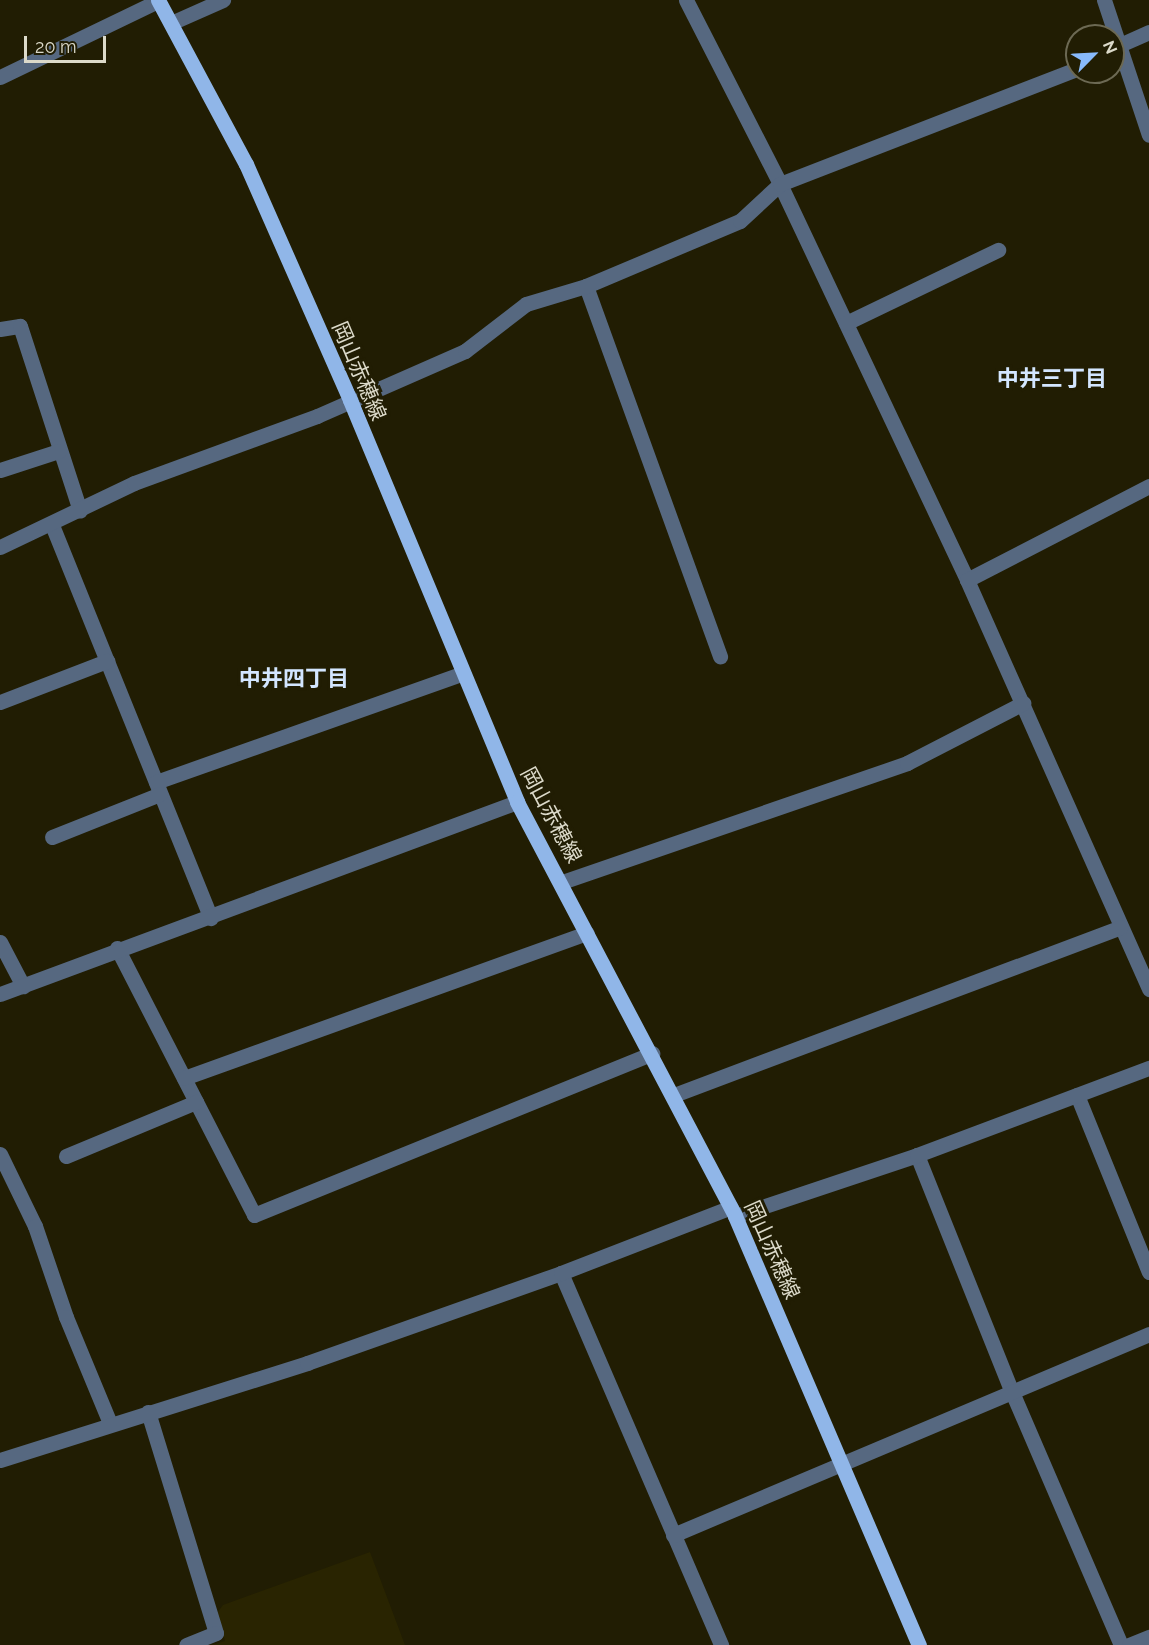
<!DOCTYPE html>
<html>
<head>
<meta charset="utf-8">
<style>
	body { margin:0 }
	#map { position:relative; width:1149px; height:1645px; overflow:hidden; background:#211d03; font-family:Raleway,"Noto Sans JP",sans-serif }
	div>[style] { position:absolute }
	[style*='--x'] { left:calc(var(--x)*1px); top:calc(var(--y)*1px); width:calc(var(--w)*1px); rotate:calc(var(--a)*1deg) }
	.built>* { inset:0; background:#292401 }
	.minor>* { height:15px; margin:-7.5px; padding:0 7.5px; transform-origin:7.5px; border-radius:7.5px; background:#566880 }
	.major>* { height:15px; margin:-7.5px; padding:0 7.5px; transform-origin:7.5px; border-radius:7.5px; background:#90b6e8 }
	span { translate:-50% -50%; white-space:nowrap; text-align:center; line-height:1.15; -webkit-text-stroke:6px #211d03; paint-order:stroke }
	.street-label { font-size:21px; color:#dcdaca }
	.neighbourhood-label { font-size:22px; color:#d3e6ff; font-weight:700 }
	.north { position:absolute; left:1065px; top:24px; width:60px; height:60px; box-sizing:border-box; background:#211d03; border:2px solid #6c6953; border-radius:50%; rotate:66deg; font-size:16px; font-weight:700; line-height:24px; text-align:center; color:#dcdaca }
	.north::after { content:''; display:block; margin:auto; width:21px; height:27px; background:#88bafc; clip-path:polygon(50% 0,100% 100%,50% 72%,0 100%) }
	.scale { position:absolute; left:24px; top:36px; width:82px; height:27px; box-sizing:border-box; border:3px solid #dcdaca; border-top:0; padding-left:8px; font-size:18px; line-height:21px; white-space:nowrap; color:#dcdaca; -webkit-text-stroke:4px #211d03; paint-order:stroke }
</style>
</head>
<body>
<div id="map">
	<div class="built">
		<i style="clip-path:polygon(370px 1552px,405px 1645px,212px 1645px,225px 1641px,217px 1613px,223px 1605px)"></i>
	</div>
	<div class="minor">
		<i style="--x:686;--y:0;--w:207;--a:62.9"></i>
		<i style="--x:780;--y:184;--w:438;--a:64.7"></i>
		<i style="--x:967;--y:580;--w:448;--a:66"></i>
		<i style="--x:1104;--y:0;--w:142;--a:71.6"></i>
		<i style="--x:171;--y:23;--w:57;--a:-23.9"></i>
		<i style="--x:1113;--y:48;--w:39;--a:-24"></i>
		<i style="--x:0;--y:77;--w:175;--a:-25.7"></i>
		<i style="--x:586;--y:286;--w:394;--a:70.1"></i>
		<i style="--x:846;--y:323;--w:169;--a:-25.7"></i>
		<i style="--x:0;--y:329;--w:20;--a:-9"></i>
		<i style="--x:20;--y:326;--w:194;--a:72"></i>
		<i style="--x:0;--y:470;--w:62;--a:-17.9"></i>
		<i style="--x:52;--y:525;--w:424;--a:68"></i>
		<i style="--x:0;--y:547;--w:148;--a:-25.5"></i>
		<i style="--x:134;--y:483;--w:195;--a:-20.1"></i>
		<i style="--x:317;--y:416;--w:162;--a:-23.7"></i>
		<i style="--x:465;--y:351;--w:77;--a:-37.6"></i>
		<i style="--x:526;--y:304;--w:63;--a:-16.7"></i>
		<i style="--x:586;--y:286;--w:167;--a:-22.9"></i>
		<i style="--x:740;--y:221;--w:54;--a:-42.8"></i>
		<i style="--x:780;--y:184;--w:318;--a:-21.2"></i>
		<i style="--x:967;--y:580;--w:205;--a:-27.3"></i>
		<i style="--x:0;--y:702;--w:115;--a:-21"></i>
		<i style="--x:156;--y:782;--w:326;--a:-19.5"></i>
		<i style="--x:52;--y:837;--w:116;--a:-21.7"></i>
		<i style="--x:562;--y:882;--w:365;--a:-19"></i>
		<i style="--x:907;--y:763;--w:131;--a:-27.3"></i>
		<i style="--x:0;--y:942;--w:50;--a:62.4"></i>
		<i style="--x:117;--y:948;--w:300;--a:62.8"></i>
		<i style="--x:254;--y:1215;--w:430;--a:-22.1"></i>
		<i style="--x:0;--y:994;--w:552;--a:-20.37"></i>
		<i style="--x:184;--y:1078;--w:428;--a:-19.8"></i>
		<i style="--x:674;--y:1095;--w:477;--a:-20.6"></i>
		<i style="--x:1077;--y:1095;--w:191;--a:67.9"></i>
		<i style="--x:0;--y:1154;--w:80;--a:64.1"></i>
		<i style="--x:35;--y:1226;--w:96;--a:71.2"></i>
		<i style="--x:66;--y:1317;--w:115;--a:67.5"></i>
		<i style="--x:917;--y:1155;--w:255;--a:68.2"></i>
		<i style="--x:1012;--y:1392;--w:275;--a:66.7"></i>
		<i style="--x:66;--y:1156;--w:141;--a:-22.6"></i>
		<i style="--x:735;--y:1216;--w:192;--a:-18.5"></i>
		<i style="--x:917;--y:1155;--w:248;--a:-20.6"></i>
		<i style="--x:561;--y:1273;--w:405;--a:66.7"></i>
		<i style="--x:148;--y:1412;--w:231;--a:72.9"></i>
		<i style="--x:216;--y:1633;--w:32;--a:158"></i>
		<i style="--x:0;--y:1460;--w:322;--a:-17.5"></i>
		<i style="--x:307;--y:1363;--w:269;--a:-19.5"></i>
		<i style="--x:561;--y:1273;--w:182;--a:-21.2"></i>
		<i style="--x:673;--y:1535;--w:517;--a:-22.89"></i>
		<i style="--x:1129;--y:1645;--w:22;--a:-22"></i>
	</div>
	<div class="major">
		<i style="--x:158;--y:0;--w:186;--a:61.8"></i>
		<i style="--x:246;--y:164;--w:258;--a:66.2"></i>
		<i style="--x:350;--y:400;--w:435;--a:67.4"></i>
		<i style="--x:517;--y:802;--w:468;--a:62.2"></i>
		<i style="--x:735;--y:1216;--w:467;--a:66.8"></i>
	</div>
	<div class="street-label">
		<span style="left:359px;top:371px;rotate:67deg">岡山赤穂線</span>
		<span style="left:551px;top:815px;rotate:62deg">岡山赤穂線</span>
		<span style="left:772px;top:1250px;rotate:66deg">岡山赤穂線</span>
	</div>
	<div class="neighbourhood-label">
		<span style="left:1052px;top:379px">中井三丁目</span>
		<span style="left:294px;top:679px">中井四丁目</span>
	</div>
	<div class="north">N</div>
	<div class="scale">20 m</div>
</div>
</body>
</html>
